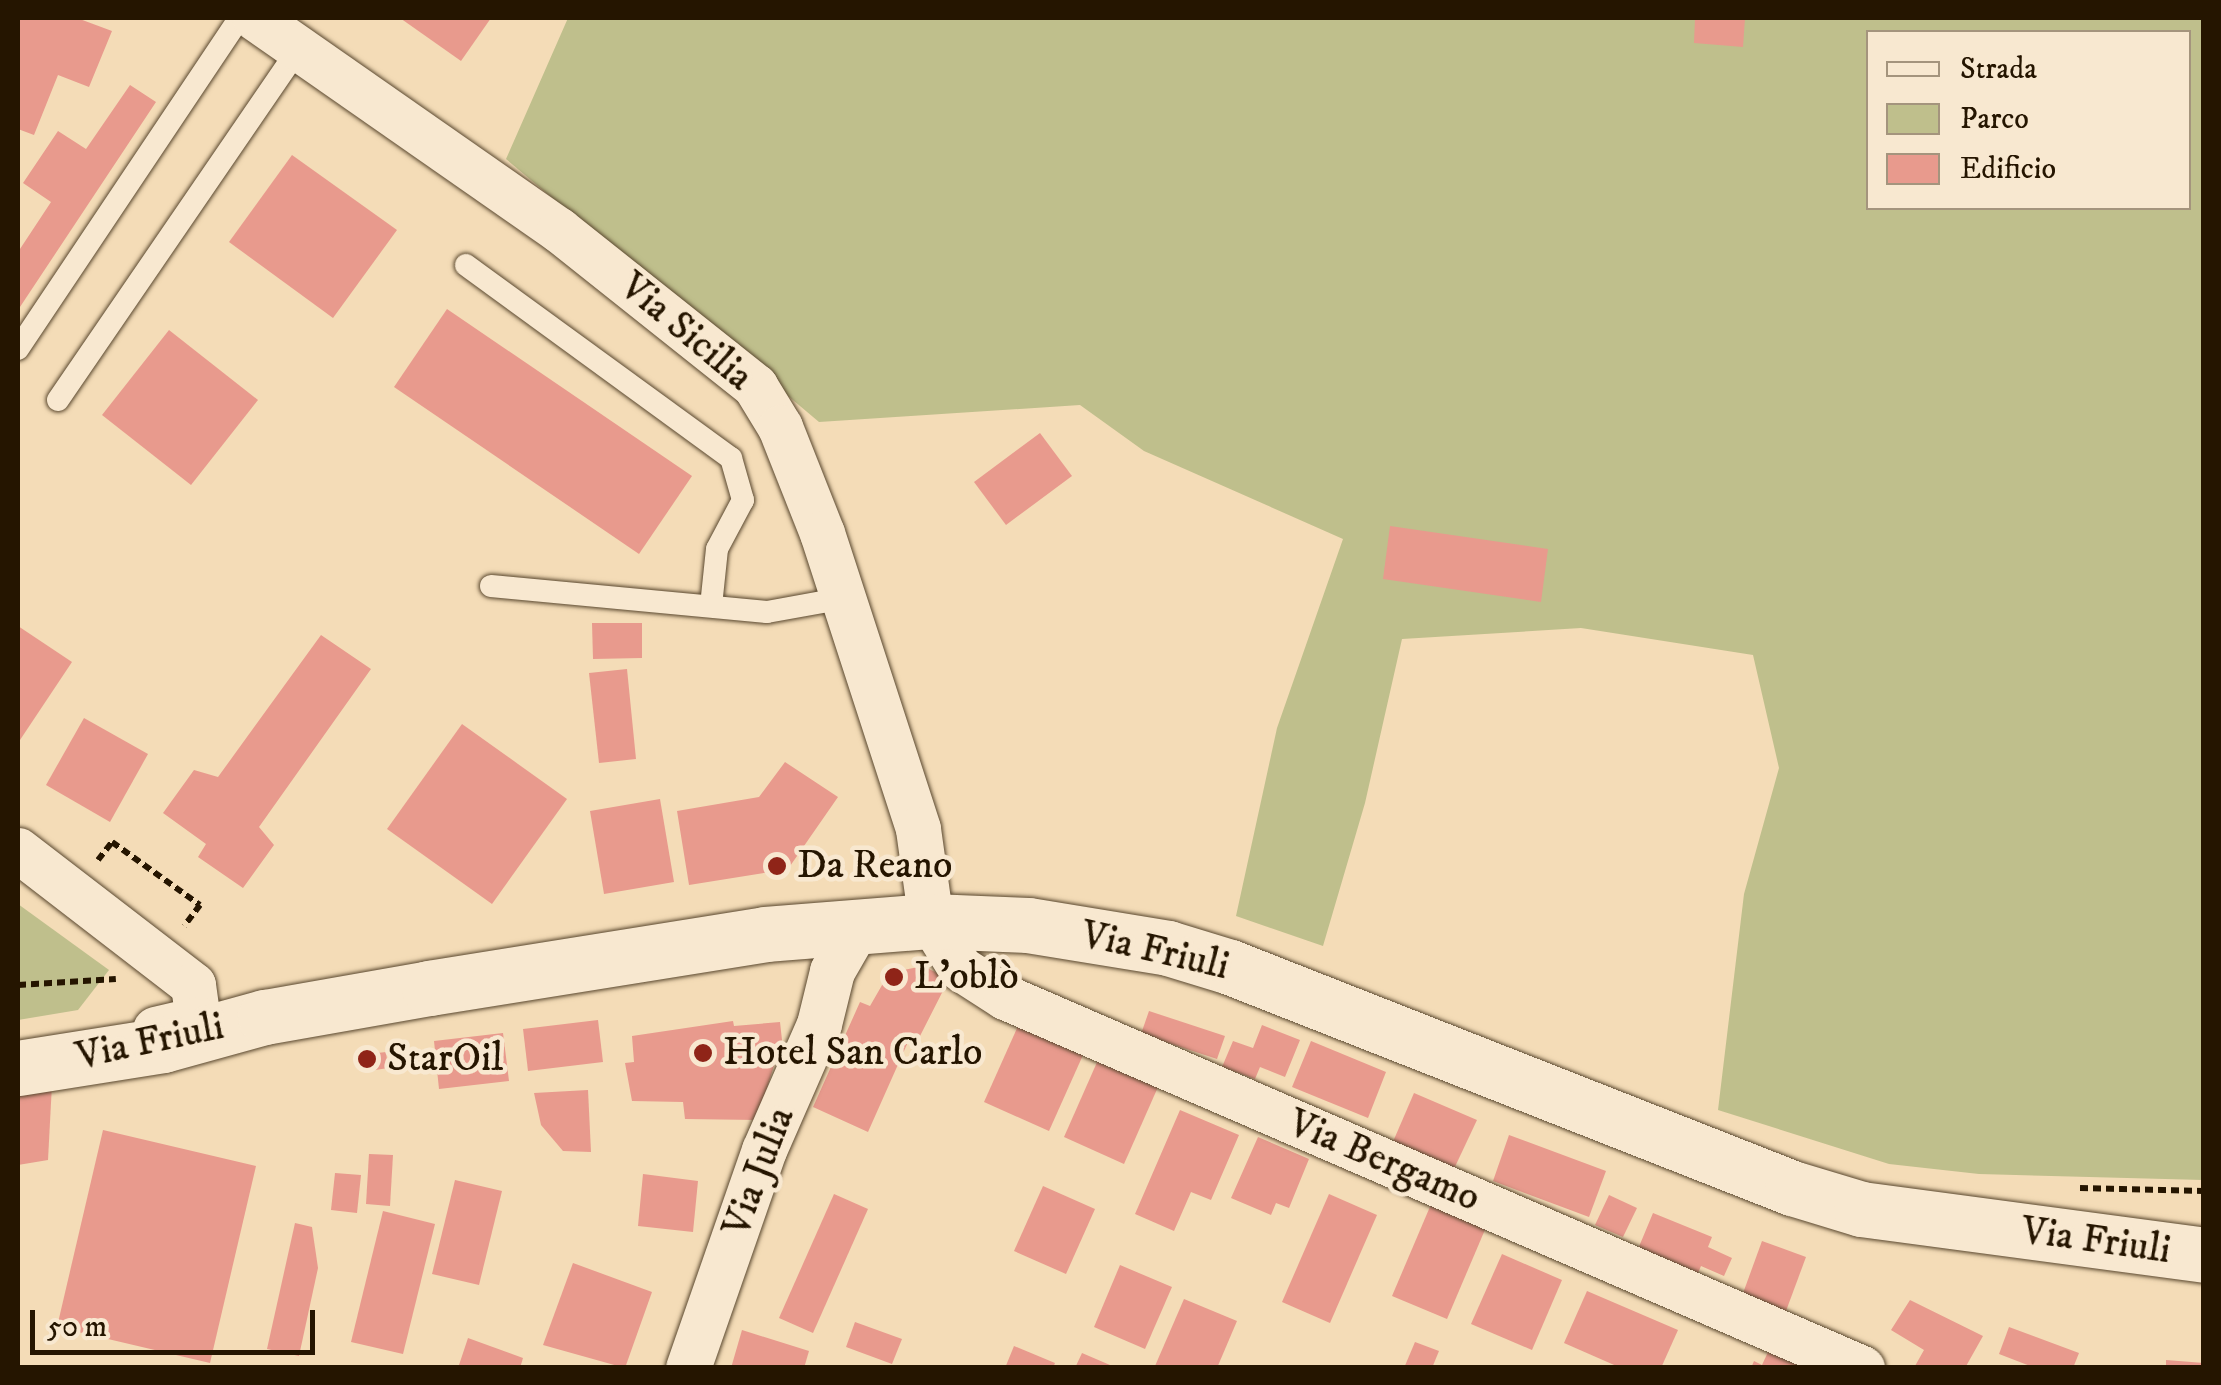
<!DOCTYPE html>
<html>
<head>
<meta charset="utf-8">
<style>
	body { margin:0 }
	#map { position:relative; width:2221px; height:1385px; overflow:hidden; background:#f4dcb7; font-family:"IM FELL DW Pica",serif }
	div>[style] { position:absolute }
	[style*='--x'] { left:calc(var(--x)*1px); top:calc(var(--y)*1px); width:calc(var(--w)*1px); rotate:calc(var(--a)*1deg) }
	.green>* { inset:0; background:#bfbf8c }
	.building>* { inset:0; background:#e89a8d }
	.path>* { height:6px; margin-top:-3px; transform-origin:0; background:repeating-linear-gradient(90deg,#251500 0 8px,transparent 0 13px) }
	.roads { filter:drop-shadow(0 0 2px #59472e) drop-shadow(0 0 2px #59472e) }
	.service>* { height:22px; margin:-11px; padding:0 11px; transform-origin:11px; border-radius:11px; background:#f8e8d0 }
	.minor>* { height:45px; margin:-22.5px; padding:0 22.5px; transform-origin:22.5px; border-radius:22.5px; background:#f8e8d0 }
	.tertiary>* { height:55px; margin:-27.5px; padding:0 27.5px; transform-origin:27.5px; border-radius:27.5px; background:#f8e8d0 }
	.dots>* { width:28px; height:28px; translate:-50% -50%; box-sizing:border-box; border:5px solid #f8e8d0; border-radius:50% }
	span { translate:-50% -50%; white-space:nowrap; text-align:center; line-height:1.15; -webkit-text-stroke:9px #f8e8d0; paint-order:stroke }
	.street-label { font-size:40px; color:#251500 }
	.poi-label { font-size:40px; color:#251500 }
	.left { translate:0 -50%; text-align:left }
	.frame { position:absolute; inset:0; border:20px solid #251500; pointer-events:none }
	.legend { position:absolute; left:1866px; top:30px; width:325px; height:180px; box-sizing:border-box; background:#f8e8d0; border:2px solid #a4947d; margin:0; padding:12px 18px; list-style:none; font-size:30px; color:#251500 }
	.legend li { display:flex; align-items:center; gap:20px; height:50px }
	.legend b { width:50px; border:2px solid #a4947d }
	.scale { position:absolute; left:30px; top:1310px; width:285px; height:45px; box-sizing:border-box; border:5px solid #251500; border-top:0; padding-left:12px; font-size:30px; line-height:35px; white-space:nowrap; color:#251500; -webkit-text-stroke:8px #f8e8d0; paint-order:stroke }
</style>
</head>
<body>
<div id="map">
	<div class="green">
		<i style="clip-path:polygon(evenodd,568px 18px,2203px 18px,2203px 1180px,1979px 1174px,1889px 1164px,1718px 1110px,1744px 894px,1779px 768px,1753px 655px,1581px 628px,1402px 639px,1365px 803px,1323px 946px,1236px 916px,1277px 728px,1343px 539px,1144px 451px,1080px 405px,819px 422px,506px 159px,568px 18px,1868px 32px,2188px 32px,2188px 208px,1868px 208px,1868px 32px)"></i>
		<i style="clip-path:polygon(18px 904px,109px 970px,78px 1010px,18px 1020px)"></i>
	</div>
	<div class="building">
		<i style="clip-path:polygon(18px 18px,77px 18px,112px 31px,89px 87px,58px 75px,34px 135px,18px 129px)"></i>
		<i style="clip-path:polygon(400px 18px,491px 18px,461px 61px)"></i>
		<i style="clip-path:polygon(1695px 18px,1745px 18px,1743px 47px,1694px 43px)"></i>
		<i style="clip-path:polygon(130px 85px,156px 102px,18px 310px,18px 252px,51px 202px,23px 183px,58px 131px,86px 149px)"></i>
		<i style="clip-path:polygon(292px 155px,397px 230px,333px 318px,229px 242px)"></i>
		<i style="clip-path:polygon(447px 309px,692px 476px,639px 554px,394px 387px)"></i>
		<i style="clip-path:polygon(169px 330px,258px 400px,191px 485px,102px 415px)"></i>
		<i style="clip-path:polygon(1040px 433px,1072px 476px,1006px 525px,974px 482px)"></i>
		<i style="clip-path:polygon(1390px 526px,1548px 549px,1541px 602px,1383px 579px)"></i>
		<i style="clip-path:polygon(592px 623px,642px 623px,642px 658px,593px 659px)"></i>
		<i style="clip-path:polygon(18px 626px,72px 662px,18px 743px)"></i>
		<i style="clip-path:polygon(321px 635px,371px 669px,259px 827px,274px 845px,243px 888px,198px 857px,206px 844px,163px 813px,194px 770px,218px 777px)"></i>
		<i style="clip-path:polygon(627px 669px,636px 759px,599px 763px,589px 673px)"></i>
		<i style="clip-path:polygon(84px 718px,148px 754px,110px 822px,46px 785px)"></i>
		<i style="clip-path:polygon(462px 724px,567px 799px,492px 904px,387px 829px)"></i>
		<i style="clip-path:polygon(785px 762px,838px 797px,788px 869px,689px 885px,677px 811px,759px 797px)"></i>
		<i style="clip-path:polygon(660px 799px,674px 882px,604px 894px,590px 811px)"></i>
		<i style="clip-path:polygon(923px 966px,949px 979px,920px 1036px,912px 1033px,868px 1132px,813px 1107px,860px 1002px,870px 1006px,889px 973px)"></i>
		<i style="clip-path:polygon(1149px 1011px,1225px 1036px,1217px 1059px,1141px 1034px)"></i>
		<i style="clip-path:polygon(598px 1020px,603px 1062px,528px 1071px,523px 1029px)"></i>
		<i style="clip-path:polygon(733px 1021px,734px 1026px,780px 1022px,782px 1040px,757px 1120px,685px 1119px,683px 1102px,632px 1101px,625px 1063px,634px 1062px,632px 1036px)"></i>
		<i style="clip-path:polygon(1262px 1025px,1300px 1040px,1285px 1077px,1260px 1067px,1255px 1079px,1222px 1067px,1233px 1041px,1253px 1048px)"></i>
		<i style="clip-path:polygon(1018px 1026px,1083px 1055px,1049px 1131px,984px 1102px)"></i>
		<i style="clip-path:polygon(503px 1033px,509px 1081px,439px 1089px,434px 1041px)"></i>
		<i style="clip-path:polygon(1311px 1041px,1386px 1072px,1368px 1118px,1292px 1087px)"></i>
		<i style="clip-path:polygon(386px 1052px,388px 1068px,363px 1072px,360px 1055px)"></i>
		<i style="clip-path:polygon(1098px 1060px,1158px 1087px,1124px 1164px,1064px 1137px)"></i>
		<i style="clip-path:polygon(52px 1084px,48px 1160px,18px 1165px,18px 1090px)"></i>
		<i style="clip-path:polygon(588px 1090px,591px 1152px,563px 1151px,541px 1125px,534px 1093px)"></i>
		<i style="clip-path:polygon(1414px 1093px,1477px 1120px,1453px 1171px,1392px 1144px)"></i>
		<i style="clip-path:polygon(1180px 1110px,1239px 1135px,1211px 1200px,1191px 1192px,1174px 1231px,1135px 1214px)"></i>
		<i style="clip-path:polygon(103px 1130px,256px 1166px,210px 1363px,57px 1327px)"></i>
		<i style="clip-path:polygon(1509px 1135px,1606px 1171px,1589px 1217px,1493px 1181px)"></i>
		<i style="clip-path:polygon(1258px 1137px,1309px 1159px,1289px 1208px,1276px 1203px,1271px 1215px,1231px 1198px)"></i>
		<i style="clip-path:polygon(369px 1154px,393px 1155px,390px 1206px,366px 1204px)"></i>
		<i style="clip-path:polygon(335px 1173px,361px 1175px,357px 1213px,331px 1210px)"></i>
		<i style="clip-path:polygon(643px 1174px,698px 1181px,693px 1232px,638px 1226px)"></i>
		<i style="clip-path:polygon(455px 1180px,502px 1191px,479px 1285px,432px 1274px)"></i>
		<i style="clip-path:polygon(1043px 1186px,1095px 1209px,1066px 1274px,1014px 1251px)"></i>
		<i style="clip-path:polygon(834px 1194px,868px 1209px,813px 1333px,779px 1318px)"></i>
		<i style="clip-path:polygon(1329px 1194px,1377px 1215px,1330px 1323px,1282px 1302px)"></i>
		<i style="clip-path:polygon(1609px 1195px,1637px 1208px,1623px 1237px,1595px 1225px)"></i>
		<i style="clip-path:polygon(1432px 1202px,1487px 1225px,1447px 1319px,1392px 1296px)"></i>
		<i style="clip-path:polygon(383px 1211px,435px 1224px,403px 1354px,351px 1342px)"></i>
		<i style="clip-path:polygon(1653px 1213px,1712px 1237px,1708px 1247px,1732px 1258px,1724px 1276px,1701px 1266px,1698px 1273px,1638px 1249px)"></i>
		<i style="clip-path:polygon(295px 1223px,312px 1227px,318px 1268px,299px 1356px,267px 1349px)"></i>
		<i style="clip-path:polygon(1762px 1241px,1806px 1257px,1786px 1311px,1742px 1296px)"></i>
		<i style="clip-path:polygon(1502px 1254px,1562px 1280px,1532px 1350px,1471px 1324px)"></i>
		<i style="clip-path:polygon(573px 1263px,652px 1292px,625px 1368px,543px 1345px)"></i>
		<i style="clip-path:polygon(1120px 1265px,1172px 1287px,1145px 1349px,1094px 1327px)"></i>
		<i style="clip-path:polygon(1587px 1291px,1678px 1330px,1661px 1368px,1621px 1368px,1564px 1343px)"></i>
		<i style="clip-path:polygon(1184px 1299px,1237px 1321px,1217px 1368px,1155px 1366px)"></i>
		<i style="clip-path:polygon(1910px 1300px,1983px 1336px,1965px 1368px,1915px 1366px,1924px 1350px,1891px 1330px)"></i>
		<i style="clip-path:polygon(855px 1322px,902px 1339px,892px 1364px,846px 1347px)"></i>
		<i style="clip-path:polygon(2009px 1327px,2079px 1353px,2073px 1368px,2035px 1368px,1999px 1354px)"></i>
		<i style="clip-path:polygon(742px 1330px,809px 1351px,804px 1368px,731px 1368px)"></i>
		<i style="clip-path:polygon(468px 1338px,523px 1358px,520px 1368px,458px 1368px)"></i>
		<i style="clip-path:polygon(1415px 1342px,1439px 1351px,1432px 1368px,1404px 1368px)"></i>
		<i style="clip-path:polygon(1014px 1346px,1055px 1363px,1053px 1368px,1005px 1368px)"></i>
		<i style="clip-path:polygon(1768px 1352px,1804px 1368px,1751px 1368px,1754px 1361px,1762px 1365px)"></i>
		<i style="clip-path:polygon(1082px 1353px,1117px 1368px,1075px 1368px)"></i>
		<i style="clip-path:polygon(2166px 1360px,2204px 1363px,2204px 1368px,2166px 1368px)"></i>
	</div>
	<div class="path">
		<i style="--x:98;--y:860;--w:23;--a:-52"></i>
		<i style="--x:112;--y:842;--w:108;--a:35.6"></i>
		<i style="--x:200;--y:905;--w:26;--a:127"></i>
		<i style="--x:18;--y:985;--w:98;--a:-3.5"></i>
		<i style="--x:2080;--y:1188;--w:124;--a:1.4"></i>
	</div>
	<div class="roads">
		<div class="service">
			<i style="--x:466;--y:265;--w:328;--a:36.1"></i>
			<i style="--x:731;--y:458;--w:44;--a:74.1"></i>
			<i style="--x:743;--y:500;--w:55;--a:118"></i>
			<i style="--x:717;--y:549;--w:57;--a:96"></i>
			<i style="--x:18;--y:349;--w:399;--a:-56.2"></i>
			<i style="--x:58;--y:400;--w:427;--a:-55.6"></i>
			<i style="--x:491;--y:586;--w:277;--a:5.4"></i>
			<i style="--x:767;--y:612;--w:78;--a:-10.3"></i>
		</div>
		<div class="minor">
			<i style="--x:255;--y:18;--w:371;--a:34.9"></i>
			<i style="--x:559;--y:230;--w:251;--a:38.5"></i>
			<i style="--x:755;--y:386;--w:48;--a:58.6"></i>
			<i style="--x:780;--y:427;--w:114;--a:68.4"></i>
			<i style="--x:822;--y:533;--w:311;--a:72"></i>
			<i style="--x:918;--y:829;--w:93;--a:82"></i>
			<i style="--x:931;--y:921;--w:55;--a:58.3"></i>
			<i style="--x:960;--y:968;--w:54;--a:32.8"></i>
			<i style="--x:1005;--y:997;--w:934;--a:23.41"></i>
			<i style="--x:18;--y:850;--w:221;--a:37.6"></i>
			<i style="--x:193;--y:985;--w:34;--a:82"></i>
			<i style="--x:198;--y:1019;--w:44;--a:166.9"></i>
			<i style="--x:688;--y:1368;--w:231;--a:-70.8"></i>
			<i style="--x:764;--y:1150;--w:137;--a:-66.4"></i>
			<i style="--x:819;--y:1024;--w:55;--a:-76.2"></i>
			<i style="--x:832;--y:971;--w:54;--a:-60.1"></i>
		</div>
		<div class="tertiary">
			<i style="--x:18;--y:1068;--w:147;--a:-9"></i>
			<i style="--x:163;--y:1045;--w:106;--a:-15.4"></i>
			<i style="--x:265;--y:1017;--w:167;--a:-10"></i>
			<i style="--x:429;--y:988;--w:340;--a:-9.1"></i>
			<i style="--x:765;--y:934;--w:167;--a:-4.5"></i>
			<i style="--x:931;--y:921;--w:97;--a:2.4"></i>
			<i style="--x:1028;--y:925;--w:142;--a:9.3"></i>
			<i style="--x:1168;--y:948;--w:65;--a:17"></i>
			<i style="--x:1230;--y:967;--w:604;--a:21.47"></i>
			<i style="--x:1792;--y:1188;--w:72;--a:16.9"></i>
			<i style="--x:1861;--y:1209;--w:346;--a:7.6"></i>
		</div>
	</div>
	<div class="dots">
		<i style="left:777px;top:866px;background:#8f2418"></i>
		<i style="left:894px;top:977px;background:#8f2418"></i>
		<i style="left:703px;top:1053px;background:#8f2418"></i>
		<i style="left:367px;top:1059px;background:#8f2418"></i>
	</div>
	<div class="street-label">
		<span style="left:686px;top:332px;rotate:40deg">Via Sicilia</span>
		<span style="left:1155px;top:951px;rotate:13deg">Via Friuli</span>
		<span style="left:150px;top:1042px;rotate:-12deg">Via Friuli</span>
		<span style="left:1384px;top:1161px;rotate:23deg">Via Bergamo</span>
		<span style="left:759px;top:1172px;rotate:-69deg">Via Julia</span>
		<span style="left:2096px;top:1241px;rotate:8deg">Via Friuli</span>
	</div>
	<div class="poi-label">
		<span class="left" style="left:797px;top:866px">Da Reano</span>
		<span class="left" style="left:914px;top:977px">L'oblò</span>
		<span class="left" style="left:723px;top:1053px">Hotel San Carlo</span>
		<span class="left" style="left:387px;top:1059px">StarOil</span>
	</div>
	<div class="frame"></div>
	<ul class="legend">
	<li><b style="height:12px;background:#f8e8d0"></b>Strada</li>
	<li><b style="height:28px;background:#bfbf8c"></b>Parco</li>
	<li><b style="height:28px;background:#e89a8d"></b>Edificio</li>
	</ul>
	<div class="scale">50 m</div>
</div>
</body>
</html>
